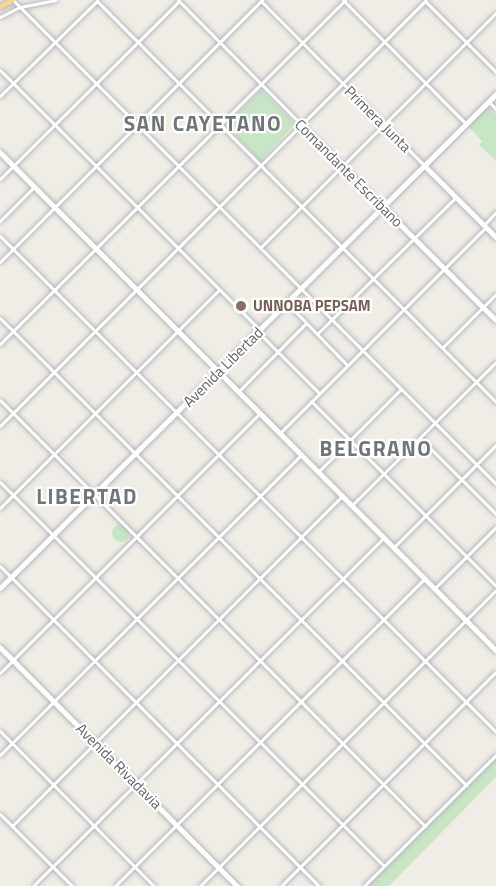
<!DOCTYPE html>
<html>
<head>
<meta charset="utf-8">
<style>
	body { margin:0 }
	#map { position:relative; width:496px; height:886px; overflow:hidden; background:#f0ede7; font-family:"Titillium Web",sans-serif }
	div>[style] { position:absolute }
	[style*='--x'] { left:calc(var(--x)*1px); top:calc(var(--y)*1px); width:calc(var(--w)*1px); rotate:calc(var(--a)*1deg) }
	.green>* { inset:0; background:#c8e6c5 }
	.round { border-radius:50% }
	.roads { filter:drop-shadow(0 0 2px #b4b7bb) drop-shadow(0 0 2px #b4b7bb) }
	.street>* { height:3px; margin:-1.5px; padding:0 1.5px; transform-origin:1.5px; border-radius:1.5px; background:#fff }
	.secondary>* { height:4.5px; margin:-2.25px; padding:0 2.25px; transform-origin:2.25px; border-radius:2.25px; background:#fff }
	.highway>* { height:5px; margin:-2.5px; padding:0 2.5px; transform-origin:2.5px; border-radius:2.5px; background:#f8d796 }
	.dots>* { width:16px; height:16px; translate:-50% -50%; box-sizing:border-box; border:3px solid #fff; border-radius:50% }
	span { translate:-50% -50%; white-space:nowrap; text-align:center; line-height:1.15; -webkit-text-stroke:4.5px #fff; paint-order:stroke }
	.street-label { font-size:15px; color:#5e6366 }
	.education-label { font-size:15px; color:#785e54; font-weight:700 }
	.left { translate:0 -50%; text-align:left }
	.district-label { font-size:21px; color:#6f7578; font-weight:700; letter-spacing:1.5px }
</style>
</head>
<body>
<div id="map">
	<div class="green">
		<i style="clip-path:polygon(261px 90px,295px 124px,260px 161px,226px 125px)"></i>
		<i style="clip-path:polygon(487px 107px,496px 115px,496px 161px,479px 145px,482px 141px,468px 126px)"></i>
		<i class="round" style="left:112px;top:524px;width:18px;height:18px"></i>
		<i style="clip-path:polygon(496px 758px,496px 777px,389px 886px,367px 886px)"></i>
	</div>
	<div class="roads">
		<div class="street">
			<i style="--x:13;--y:0;--w:684;--a:45.06"></i>
			<i style="--x:178;--y:0;--w:291;--a:45.3"></i>
			<i style="--x:343;--y:0;--w:175;--a:45.2"></i>
			<i style="--x:97;--y:1;--w:566;--a:45.14"></i>
			<i style="--x:261;--y:1;--w:233;--a:45.2"></i>
			<i style="--x:425;--y:1;--w:100;--a:45"></i>
			<i style="--x:0;--y:17;--w:22;--a:-27"></i>
			<i style="--x:20;--y:7;--w:36;--a:-11"></i>
			<i style="--x:0;--y:70;--w:368;--a:45"></i>
			<i style="--x:0;--y:96;--w:136;--a:-44.4"></i>
			<i style="--x:489;--y:102;--w:10;--a:45"></i>
			<i style="--x:0;--y:179;--w:252;--a:-44.8"></i>
			<i style="--x:0;--y:221;--w:48;--a:-45"></i>
			<i style="--x:484;--y:225;--w:18;--a:-47"></i>
			<i style="--x:0;--y:236;--w:701;--a:45"></i>
			<i style="--x:260;--y:248;--w:333;--a:-44.9"></i>
			<i style="--x:0;--y:262;--w:371;--a:-45"></i>
			<i style="--x:287;--y:303;--w:86;--a:45.9"></i>
			<i style="--x:0;--y:318;--w:660;--a:45.06"></i>
			<i style="--x:258;--y:332;--w:86;--a:45"></i>
			<i style="--x:317;--y:334;--w:195;--a:-44.6"></i>
			<i style="--x:0;--y:344;--w:487;--a:-44.9"></i>
			<i style="--x:442;--y:348;--w:76;--a:-45"></i>
			<i style="--x:239;--y:391;--w:95;--a:-45.4"></i>
			<i style="--x:0;--y:400;--w:602;--a:45.07"></i>
			<i style="--x:311;--y:401;--w:262;--a:45"></i>
			<i style="--x:0;--y:426;--w:602;--a:-45"></i>
			<i style="--x:280;--y:433;--w:291;--a:-45"></i>
			<i style="--x:420;--y:438;--w:107;--a:45"></i>
			<i style="--x:319;--y:471;--w:116;--a:-45"></i>
			<i style="--x:0;--y:482;--w:543;--a:45"></i>
			<i style="--x:352;--y:505;--w:203;--a:-44.8"></i>
			<i style="--x:0;--y:508;--w:309;--a:-44.9"></i>
			<i style="--x:394;--y:547;--w:144;--a:-45"></i>
			<i style="--x:0;--y:566;--w:452;--a:45.1"></i>
			<i style="--x:435;--y:588;--w:86;--a:-45"></i>
			<i style="--x:0;--y:673;--w:368;--a:-45"></i>
			<i style="--x:0;--y:731;--w:218;--a:45.2"></i>
			<i style="--x:0;--y:755;--w:426;--a:-44.9"></i>
			<i style="--x:0;--y:814;--w:102;--a:45"></i>
			<i style="--x:12;--y:826;--w:468;--a:-45"></i>
			<i style="--x:33;--y:886;--w:495;--a:-44.8"></i>
			<i style="--x:115;--y:886;--w:437;--a:-44.8"></i>
			<i style="--x:200;--y:886;--w:419;--a:-45"></i>
			<i style="--x:281;--y:886;--w:303;--a:-44.9"></i>
			<i style="--x:364;--y:886;--w:186;--a:-44.8"></i>
		</div>
		<div class="secondary">
			<i style="--x:0;--y:152;--w:703;--a:45.12"></i>
			<i style="--x:425;--y:166;--w:100;--a:45"></i>
			<i style="--x:383;--y:207;--w:160;--a:45"></i>
			<i style="--x:0;--y:588;--w:700;--a:-44.88"></i>
			<i style="--x:0;--y:647;--w:337;--a:45.2"></i>
		</div>
		<div class="highway">
			<i style="--x:0;--y:6;--w:13;--a:-27"></i>
		</div>
	</div>
	<div class="dots">
		<i style="left:241px;top:306px;background:#8d6e63"></i>
	</div>
	<div class="street-label">
		<span style="left:378px;top:119px;rotate:45deg">Primera Junta</span>
		<span style="left:349px;top:173px;rotate:45deg">Comandante Escribano</span>
		<span style="left:223px;top:367px;rotate:-45deg">Avenida Libertad</span>
		<span style="left:119px;top:766px;rotate:45deg">Avenida Rivadavia</span>
	</div>
	<div class="education-label">
		<span class="left" style="left:253px;top:306px">UNNOBA PEPSAM</span>
	</div>
	<div class="district-label">
		<span style="left:203px;top:123px">SAN CAYETANO</span>
		<span style="left:376px;top:448px">BELGRANO</span>
		<span style="left:87px;top:496px">LIBERTAD</span>
	</div>
</div>
</body>
</html>
